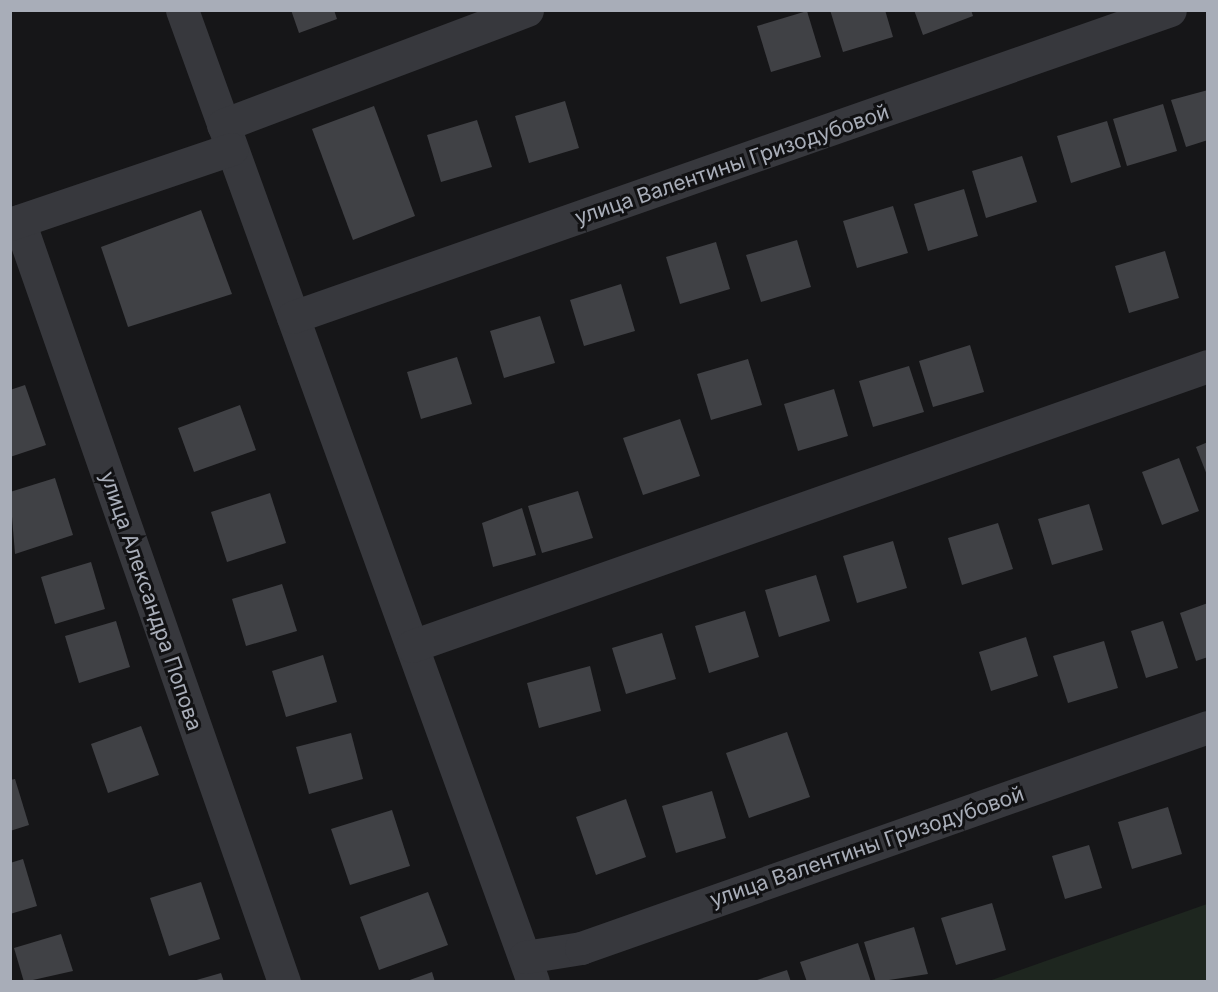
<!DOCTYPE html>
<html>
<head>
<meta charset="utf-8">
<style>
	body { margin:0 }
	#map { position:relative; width:1218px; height:992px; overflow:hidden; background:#161618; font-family:Inter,sans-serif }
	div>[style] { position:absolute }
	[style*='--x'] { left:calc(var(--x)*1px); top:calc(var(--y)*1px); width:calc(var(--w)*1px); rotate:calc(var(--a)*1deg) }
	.green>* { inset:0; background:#1e261f }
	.building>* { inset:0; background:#404145 }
	.minor>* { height:33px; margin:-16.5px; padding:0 16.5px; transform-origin:16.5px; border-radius:16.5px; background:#37383d }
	span { translate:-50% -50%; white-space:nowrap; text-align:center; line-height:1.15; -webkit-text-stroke:6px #111113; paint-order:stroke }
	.street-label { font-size:21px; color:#a8adb8 }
	.frame { position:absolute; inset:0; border:12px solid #a8adb8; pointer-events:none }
</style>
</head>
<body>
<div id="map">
	<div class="green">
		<i style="clip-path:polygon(1207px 904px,1207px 981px,989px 981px)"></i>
	</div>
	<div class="building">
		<i style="clip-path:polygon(291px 10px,334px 10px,337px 19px,299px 33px)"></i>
		<i style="clip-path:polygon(830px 10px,885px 10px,893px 37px,843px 52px)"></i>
		<i style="clip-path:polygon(914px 10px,971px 10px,973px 16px,923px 35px)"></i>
		<i style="clip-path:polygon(807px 11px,821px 57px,771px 72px,757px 26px)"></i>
		<i style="clip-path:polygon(1208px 90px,1208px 140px,1186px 147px,1171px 100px)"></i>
		<i style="clip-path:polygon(565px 101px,579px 148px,529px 163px,515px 116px)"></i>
		<i style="clip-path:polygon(1163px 104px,1177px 151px,1127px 166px,1113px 119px)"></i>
		<i style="clip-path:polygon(374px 106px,415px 216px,353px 240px,312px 129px)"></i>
		<i style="clip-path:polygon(477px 120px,492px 167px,441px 182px,427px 135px)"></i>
		<i style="clip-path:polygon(1107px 121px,1121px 167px,1071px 183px,1057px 136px)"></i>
		<i style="clip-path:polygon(1022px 156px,1037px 202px,986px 218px,972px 171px)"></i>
		<i style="clip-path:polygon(964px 189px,978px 236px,928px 251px,914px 204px)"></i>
		<i style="clip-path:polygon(893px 206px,908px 253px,857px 268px,843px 221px)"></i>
		<i style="clip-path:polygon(201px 210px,232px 294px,128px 327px,101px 247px)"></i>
		<i style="clip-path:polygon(797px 240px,811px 287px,761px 302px,746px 255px)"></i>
		<i style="clip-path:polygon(716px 242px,730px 289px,680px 304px,666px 257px)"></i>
		<i style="clip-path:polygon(1165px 251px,1179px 298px,1129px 313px,1115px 266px)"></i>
		<i style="clip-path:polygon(621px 284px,635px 331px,584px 346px,570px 300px)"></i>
		<i style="clip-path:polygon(540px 316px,555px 363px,504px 378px,490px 331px)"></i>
		<i style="clip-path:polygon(970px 345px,984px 392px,933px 407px,919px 361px)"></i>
		<i style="clip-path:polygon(457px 357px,472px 404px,421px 419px,407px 372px)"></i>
		<i style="clip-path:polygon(748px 359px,762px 405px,711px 420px,697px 374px)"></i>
		<i style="clip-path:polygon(909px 366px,924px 412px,873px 427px,859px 381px)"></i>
		<i style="clip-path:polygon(25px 385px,46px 445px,10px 457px,10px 390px)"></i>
		<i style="clip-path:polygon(834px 389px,848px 436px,798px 451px,784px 404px)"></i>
		<i style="clip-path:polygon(240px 405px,256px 450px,194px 472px,178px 428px)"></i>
		<i style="clip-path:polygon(680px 419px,700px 476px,643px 495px,623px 438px)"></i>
		<i style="clip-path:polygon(1208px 442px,1208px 475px,1207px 475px,1196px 447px)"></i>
		<i style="clip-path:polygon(1179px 458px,1199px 511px,1162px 525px,1142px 472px)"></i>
		<i style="clip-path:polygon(55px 478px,73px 535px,15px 554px,10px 492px)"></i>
		<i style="clip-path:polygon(578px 491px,593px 538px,542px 553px,528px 506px)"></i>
		<i style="clip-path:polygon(270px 493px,286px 543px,227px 562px,211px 512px)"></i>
		<i style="clip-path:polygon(1089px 504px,1103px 550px,1052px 565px,1038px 519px)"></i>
		<i style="clip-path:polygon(522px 508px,536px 555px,493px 567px,482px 523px)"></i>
		<i style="clip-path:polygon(998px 523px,1013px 569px,962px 585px,948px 538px)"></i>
		<i style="clip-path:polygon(893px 541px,907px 588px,857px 603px,843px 556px)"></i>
		<i style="clip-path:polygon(91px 562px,105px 609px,55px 624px,41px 577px)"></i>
		<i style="clip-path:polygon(816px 575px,830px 621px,779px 637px,765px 590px)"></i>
		<i style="clip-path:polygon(282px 584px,297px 631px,246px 646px,232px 599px)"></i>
		<i style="clip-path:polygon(1208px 603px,1208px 657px,1196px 661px,1180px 613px)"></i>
		<i style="clip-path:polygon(745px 611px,759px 657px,709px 673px,695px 626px)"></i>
		<i style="clip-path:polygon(116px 621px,130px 667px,79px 683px,65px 636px)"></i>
		<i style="clip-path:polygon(1163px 621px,1178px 668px,1146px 678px,1131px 631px)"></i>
		<i style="clip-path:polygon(662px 633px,676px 679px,626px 694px,612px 648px)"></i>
		<i style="clip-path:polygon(1026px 637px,1038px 676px,991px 691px,979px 652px)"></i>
		<i style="clip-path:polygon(1104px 641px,1118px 688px,1068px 703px,1053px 656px)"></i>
		<i style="clip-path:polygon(323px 655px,337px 702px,286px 717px,272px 671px)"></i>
		<i style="clip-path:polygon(590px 666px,601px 711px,539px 728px,527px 683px)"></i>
		<i style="clip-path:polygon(141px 726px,159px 775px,108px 793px,91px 744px)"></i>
		<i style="clip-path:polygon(787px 732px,810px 797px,749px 818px,726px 753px)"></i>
		<i style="clip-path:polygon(351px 733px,363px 779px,309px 794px,296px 747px)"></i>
		<i style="clip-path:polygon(15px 779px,29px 825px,10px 831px,10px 780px)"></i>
		<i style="clip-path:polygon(712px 791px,726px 838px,676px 853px,662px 806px)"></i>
		<i style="clip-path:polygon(626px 799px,646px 857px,596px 875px,576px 817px)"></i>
		<i style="clip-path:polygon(1168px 807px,1182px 854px,1132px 869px,1118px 822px)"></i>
		<i style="clip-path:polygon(392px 810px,410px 866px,350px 885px,331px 829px)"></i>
		<i style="clip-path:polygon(1089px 845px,1102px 888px,1065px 899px,1052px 856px)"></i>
		<i style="clip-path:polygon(23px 859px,37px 906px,10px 914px,10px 863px)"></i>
		<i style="clip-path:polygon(201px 882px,220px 939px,169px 956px,150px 898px)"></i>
		<i style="clip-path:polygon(428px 892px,448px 945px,379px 970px,360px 917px)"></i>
		<i style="clip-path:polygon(992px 903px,1006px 950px,956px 965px,941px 918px)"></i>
		<i style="clip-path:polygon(914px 927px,928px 974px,876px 982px,864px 942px)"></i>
		<i style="clip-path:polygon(61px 934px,73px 971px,24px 982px,14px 948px)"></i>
		<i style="clip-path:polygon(858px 943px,871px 982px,807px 982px,800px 962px)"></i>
		<i style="clip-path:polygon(787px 970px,791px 982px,754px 982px,754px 981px)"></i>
		<i style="clip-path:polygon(432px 972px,435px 982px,407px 982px,407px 981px)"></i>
		<i style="clip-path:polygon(221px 973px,224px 982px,193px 982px,193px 981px)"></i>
	</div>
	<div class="minor">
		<i style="--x:182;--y:10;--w:1033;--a:70.14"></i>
		<i style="--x:223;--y:125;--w:325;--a:-20.7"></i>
		<i style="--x:19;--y:221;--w:806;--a:70.8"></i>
		<i style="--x:10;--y:224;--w:234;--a:-18.7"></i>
		<i style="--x:293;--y:317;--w:929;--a:-19.29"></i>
		<i style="--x:412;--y:646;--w:844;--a:-19.38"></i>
		<i style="--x:525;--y:957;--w:57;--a:-9.1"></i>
		<i style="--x:581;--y:948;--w:665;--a:-19.42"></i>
	</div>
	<div class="street-label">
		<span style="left:732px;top:165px;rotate:-19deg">улица Валентины Гризодубовой</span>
		<span style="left:151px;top:601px;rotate:71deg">улица Александра Попова</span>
		<span style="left:867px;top:847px;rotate:-19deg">улица Валентины Гризодубовой</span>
	</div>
	<div class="frame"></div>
</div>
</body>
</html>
